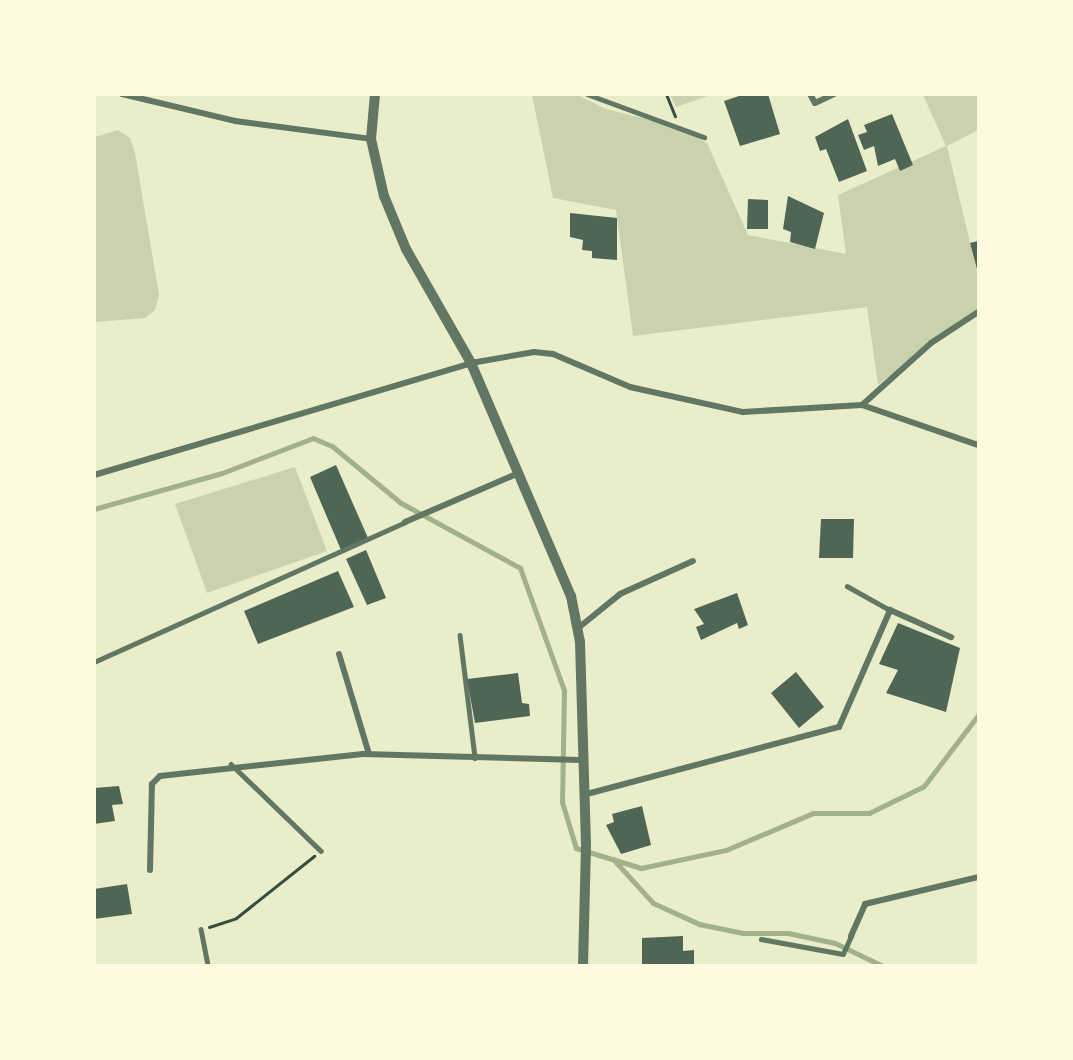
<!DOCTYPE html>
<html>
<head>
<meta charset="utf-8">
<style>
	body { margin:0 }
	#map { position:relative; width:1073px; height:1060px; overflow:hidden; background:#e9edc9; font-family:"Titillium Web",sans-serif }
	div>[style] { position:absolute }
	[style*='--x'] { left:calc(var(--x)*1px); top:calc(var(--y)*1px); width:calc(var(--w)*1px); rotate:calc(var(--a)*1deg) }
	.green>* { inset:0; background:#cad2ad }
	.stream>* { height:5px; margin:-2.5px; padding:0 2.5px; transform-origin:2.5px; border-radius:2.5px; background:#a3b18a }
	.building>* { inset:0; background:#4f6655 }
	.path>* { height:3px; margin:-1.5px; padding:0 1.5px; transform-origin:1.5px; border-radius:1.5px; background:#344e41 }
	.service>* { height:4.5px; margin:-2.25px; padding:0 2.25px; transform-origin:2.25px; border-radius:2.25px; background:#617663 }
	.minor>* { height:6px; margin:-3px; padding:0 3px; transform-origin:3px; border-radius:3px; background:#617663 }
	.tertiary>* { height:10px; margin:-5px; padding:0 5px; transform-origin:5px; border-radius:5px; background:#617663 }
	span { translate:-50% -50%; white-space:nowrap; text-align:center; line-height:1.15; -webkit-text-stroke:5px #fefae0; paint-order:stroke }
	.frame { position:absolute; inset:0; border:96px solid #fefae0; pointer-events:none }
</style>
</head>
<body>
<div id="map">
	<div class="green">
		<i style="clip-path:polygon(532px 95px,578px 95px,606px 109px,678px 127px,707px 143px,748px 235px,846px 254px,838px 195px,946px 146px,923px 95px,978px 95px,978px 130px,947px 146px,978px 276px,978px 310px,878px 385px,867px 307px,633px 336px,616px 210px,553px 198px)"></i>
		<i style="clip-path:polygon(670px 95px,711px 95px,676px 107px)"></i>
		<i style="clip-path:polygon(118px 130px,130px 138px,135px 153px,159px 295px,155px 310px,145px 318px,95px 322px,95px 137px)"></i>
		<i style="clip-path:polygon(295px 467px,327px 551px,207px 593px,175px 504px)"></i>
	</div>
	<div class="stream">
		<i style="--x:94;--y:509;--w:133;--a:-15.7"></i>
		<i style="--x:222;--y:473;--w:97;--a:-21"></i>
		<i style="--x:313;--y:438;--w:21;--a:23"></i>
		<i style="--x:332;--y:446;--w:89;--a:39.6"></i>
		<i style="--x:401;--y:503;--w:136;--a:28.6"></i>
		<i style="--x:520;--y:568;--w:130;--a:70.2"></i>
		<i style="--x:564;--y:690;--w:112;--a:91"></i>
		<i style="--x:562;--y:802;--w:48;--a:73.1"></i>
		<i style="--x:576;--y:848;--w:68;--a:17.1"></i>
		<i style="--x:641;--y:868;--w:87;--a:-12"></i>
		<i style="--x:726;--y:850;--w:95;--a:-23"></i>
		<i style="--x:813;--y:813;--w:56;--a:0"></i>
		<i style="--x:869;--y:813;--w:61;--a:-26.1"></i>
		<i style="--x:924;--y:786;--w:89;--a:-52.7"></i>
		<i style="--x:613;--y:859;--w:59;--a:47.7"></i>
		<i style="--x:653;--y:903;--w:51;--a:24.5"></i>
		<i style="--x:699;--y:924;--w:45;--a:11.6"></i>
		<i style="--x:743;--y:933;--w:45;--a:0"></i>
		<i style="--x:788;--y:933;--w:48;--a:12"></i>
		<i style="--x:835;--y:943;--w:53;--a:25.6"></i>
	</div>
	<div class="building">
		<i style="clip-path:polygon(745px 94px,768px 94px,780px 134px,740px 146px,724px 101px)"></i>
		<i style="clip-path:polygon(892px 114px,913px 165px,900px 171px,895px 159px,878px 166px,874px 146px,864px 150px,858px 135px,867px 132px,864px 125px)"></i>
		<i style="clip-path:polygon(848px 119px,867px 171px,839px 182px,826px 149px,820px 151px,815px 137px)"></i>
		<i style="clip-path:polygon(788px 196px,824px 213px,815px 249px,790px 242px,791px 232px,783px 229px)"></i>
		<i style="clip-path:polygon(748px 199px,768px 200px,768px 229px,747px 229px)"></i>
		<i style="clip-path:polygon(570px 213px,617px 218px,617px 260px,592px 258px,592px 251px,582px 250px,583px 240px,570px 237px)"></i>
		<i style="clip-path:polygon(978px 241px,978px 273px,970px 243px)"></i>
		<i style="clip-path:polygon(336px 465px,368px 538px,341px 550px,310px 477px)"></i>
		<i style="clip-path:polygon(821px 519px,854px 519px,853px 558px,819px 558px)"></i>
		<i style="clip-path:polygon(366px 550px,386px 598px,367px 605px,346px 559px)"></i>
		<i style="clip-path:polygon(338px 571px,354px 607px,258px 644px,244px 611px)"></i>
		<i style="clip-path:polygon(737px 593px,748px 625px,739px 629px,737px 623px,701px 640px,696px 627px,704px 624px,694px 609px)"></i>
		<i style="clip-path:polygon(898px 623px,960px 648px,946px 712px,886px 693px,898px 670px,879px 664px)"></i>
		<i style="clip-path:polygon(796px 672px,824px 707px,799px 728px,771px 693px)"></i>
		<i style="clip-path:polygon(518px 673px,522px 703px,529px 704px,530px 716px,475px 723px,467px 679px)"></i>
		<i style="clip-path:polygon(119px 786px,123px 804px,112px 805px,115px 821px,94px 824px,94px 788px)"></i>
		<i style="clip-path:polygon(642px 806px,651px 845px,621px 854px,606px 825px,614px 822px,612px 814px)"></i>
		<i style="clip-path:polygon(127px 884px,132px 914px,94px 919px,94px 889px)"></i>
		<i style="clip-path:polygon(683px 936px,683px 951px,694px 950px,694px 966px,642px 966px,642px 938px)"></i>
	</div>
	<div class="path">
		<i style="--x:666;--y:94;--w:24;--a:68"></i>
		<i style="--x:209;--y:927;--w:28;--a:-18"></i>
		<i style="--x:236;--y:918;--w:100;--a:-38.5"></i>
	</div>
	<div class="service">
		<i style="--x:587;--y:94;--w:125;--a:20.2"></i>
		<i style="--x:847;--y:586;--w:49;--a:29.2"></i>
		<i style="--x:460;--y:635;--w:124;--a:83"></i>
		<i style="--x:94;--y:662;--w:341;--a:-24.2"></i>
		<i style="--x:231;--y:764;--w:125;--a:44"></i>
		<i style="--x:201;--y:929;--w:38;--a:79"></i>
		<i style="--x:761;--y:939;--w:83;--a:10.4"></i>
		<i style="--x:843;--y:954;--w:20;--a:-66"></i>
	</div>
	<div class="minor">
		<i style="--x:122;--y:94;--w:116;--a:13.4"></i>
		<i style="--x:235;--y:121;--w:137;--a:7.5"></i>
		<i style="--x:810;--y:94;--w:10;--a:61"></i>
		<i style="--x:815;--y:103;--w:21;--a:-25"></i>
		<i style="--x:862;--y:405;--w:93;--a:-41.9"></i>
		<i style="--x:931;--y:343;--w:56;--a:-33.4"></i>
		<i style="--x:94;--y:475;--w:393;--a:-16.5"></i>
		<i style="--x:471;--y:363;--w:64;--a:-9.9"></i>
		<i style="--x:534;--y:352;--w:19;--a:6"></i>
		<i style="--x:553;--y:354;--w:84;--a:23.2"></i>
		<i style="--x:630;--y:387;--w:116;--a:12.5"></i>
		<i style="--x:743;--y:412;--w:119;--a:-3.4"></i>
		<i style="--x:862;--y:405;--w:123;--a:19"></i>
		<i style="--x:405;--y:522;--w:124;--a:-23.3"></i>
		<i style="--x:577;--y:629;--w:55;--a:-39.1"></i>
		<i style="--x:620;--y:594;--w:80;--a:-24.3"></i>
		<i style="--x:339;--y:654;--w:104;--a:73.3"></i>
		<i style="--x:583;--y:795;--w:265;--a:-14.9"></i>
		<i style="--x:839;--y:727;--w:128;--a:-66.4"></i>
		<i style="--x:890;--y:610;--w:67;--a:23.9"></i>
		<i style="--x:150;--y:870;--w:86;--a:-88.7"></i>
		<i style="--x:152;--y:784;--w:11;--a:-45"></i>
		<i style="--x:160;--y:776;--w:204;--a:-6.2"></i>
		<i style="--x:363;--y:754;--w:217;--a:1.6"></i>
		<i style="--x:851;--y:936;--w:35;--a:-66"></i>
		<i style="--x:865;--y:904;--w:116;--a:-13.4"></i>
	</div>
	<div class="tertiary">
		<i style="--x:375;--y:94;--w:45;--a:95.1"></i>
		<i style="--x:371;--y:139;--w:58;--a:77.2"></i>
		<i style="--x:384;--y:196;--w:57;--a:67.5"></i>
		<i style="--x:406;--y:249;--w:131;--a:60.3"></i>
		<i style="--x:471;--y:363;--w:254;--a:66.8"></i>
		<i style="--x:571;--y:596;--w:47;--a:78.9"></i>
		<i style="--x:580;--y:642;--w:203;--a:88.3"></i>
		<i style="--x:586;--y:845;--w:121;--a:91.4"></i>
	</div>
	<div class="frame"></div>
</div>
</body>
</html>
